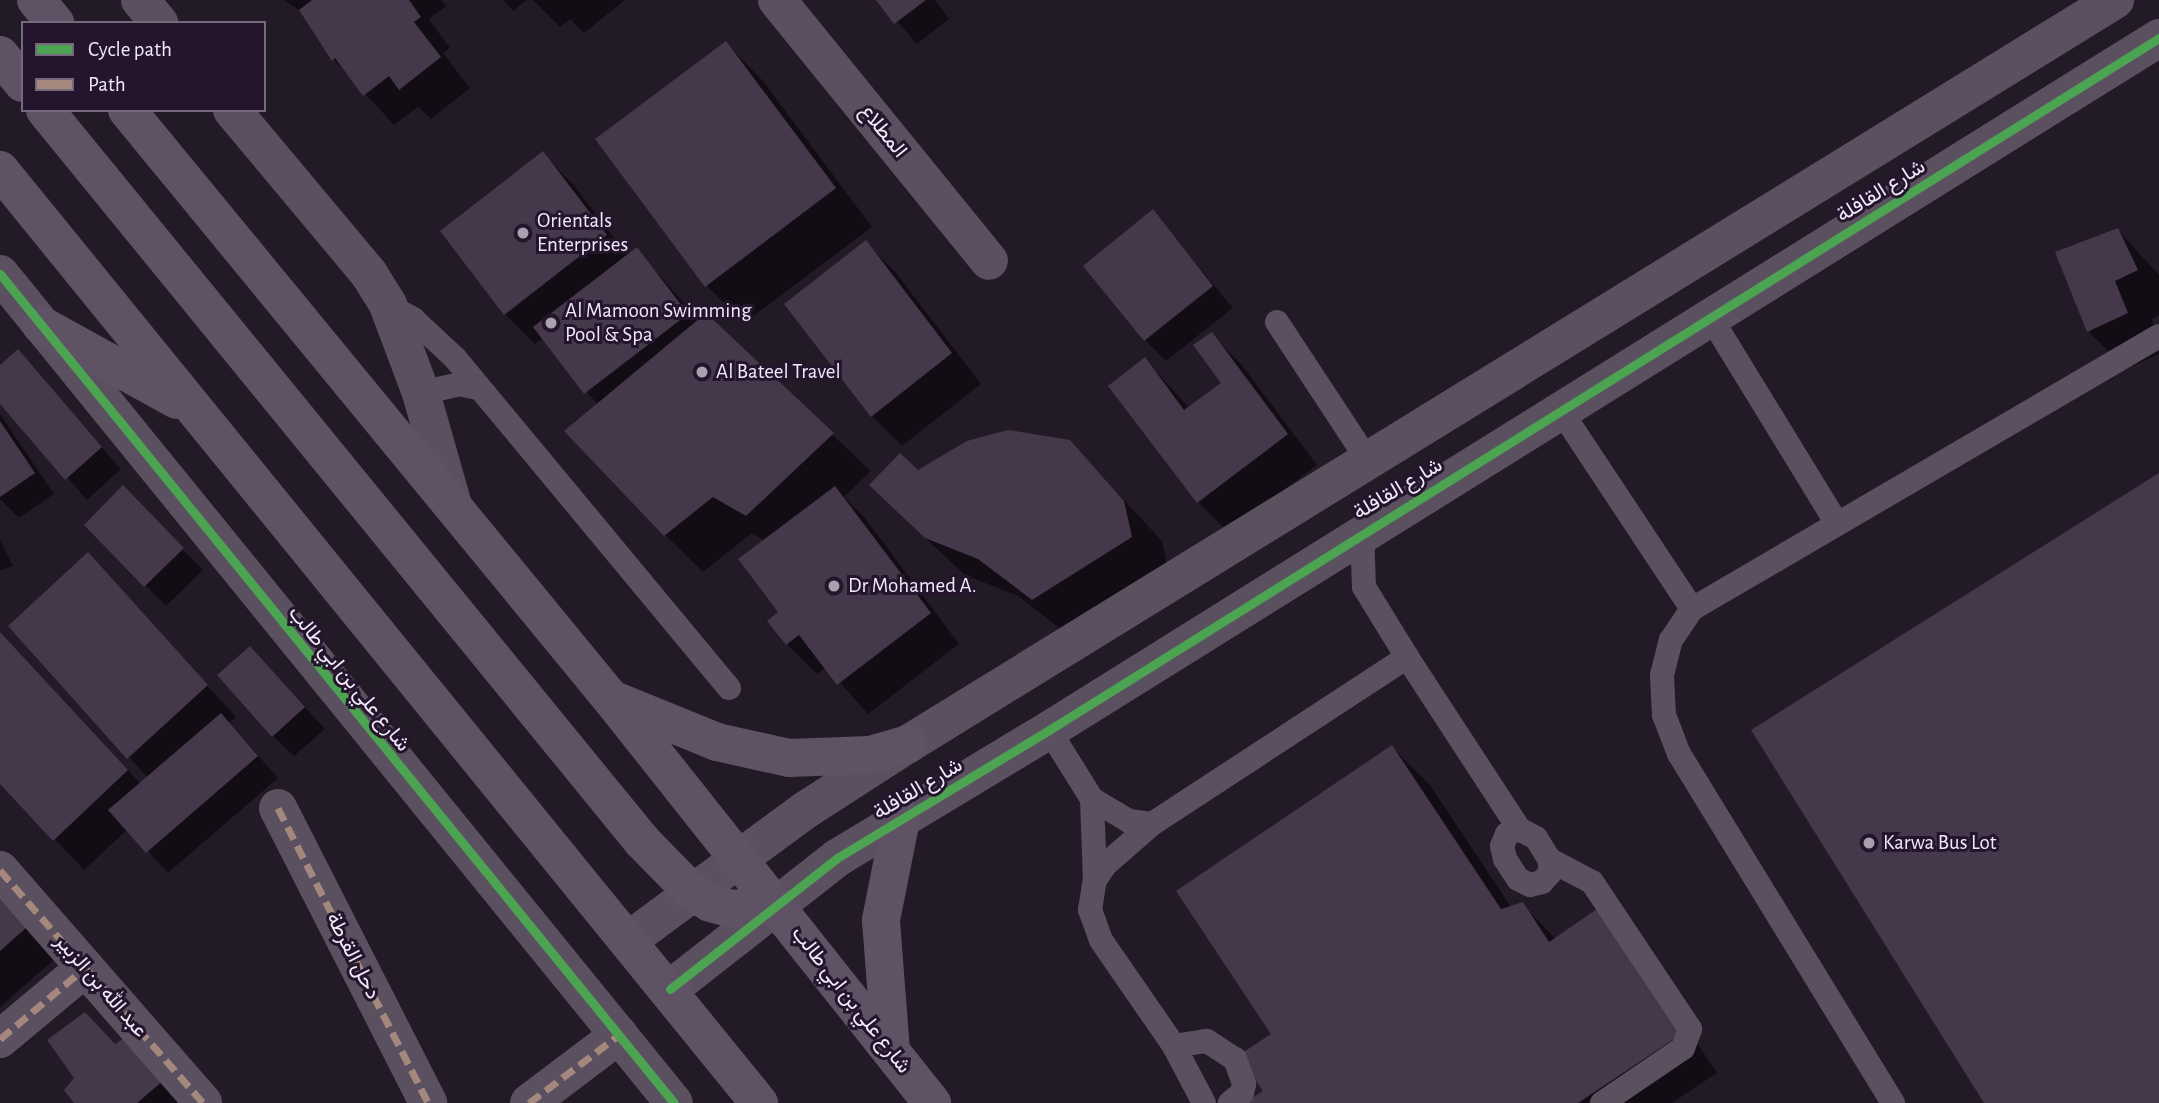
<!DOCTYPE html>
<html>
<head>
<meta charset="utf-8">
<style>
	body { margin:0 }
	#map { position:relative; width:2159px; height:1103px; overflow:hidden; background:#231a27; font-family:"Alegreya Sans",Vazirmatn,sans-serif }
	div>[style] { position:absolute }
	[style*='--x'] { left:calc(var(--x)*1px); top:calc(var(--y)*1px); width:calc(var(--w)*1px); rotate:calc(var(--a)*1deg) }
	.shadow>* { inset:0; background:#0007 }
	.building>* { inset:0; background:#45384b }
	.lane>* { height:24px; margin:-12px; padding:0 12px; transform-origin:12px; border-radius:12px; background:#5a5060 }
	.street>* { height:38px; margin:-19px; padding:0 19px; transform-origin:19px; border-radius:19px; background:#5a5060 }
	.secondary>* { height:38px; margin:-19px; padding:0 19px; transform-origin:19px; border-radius:19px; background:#5e5264 }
	.quiet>* { height:7px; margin-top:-3.5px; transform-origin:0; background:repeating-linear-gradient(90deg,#a5887d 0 14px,transparent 0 21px) }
	.cycleway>* { height:9px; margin:-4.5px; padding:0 4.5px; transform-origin:4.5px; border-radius:4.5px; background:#4ca352 }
	.dots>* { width:19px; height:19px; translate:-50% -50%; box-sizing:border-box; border:4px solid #24152c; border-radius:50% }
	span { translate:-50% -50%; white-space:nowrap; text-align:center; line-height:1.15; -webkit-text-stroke:6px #24152c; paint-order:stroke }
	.street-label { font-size:21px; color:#f2e8f9 }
	.poi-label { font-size:21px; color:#f2e8f9 }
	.left { translate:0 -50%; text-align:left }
	.legend { position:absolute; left:21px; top:21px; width:245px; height:91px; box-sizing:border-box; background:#24152c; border:2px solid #76697e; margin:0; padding:9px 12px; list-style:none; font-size:21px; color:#f2e8f9 }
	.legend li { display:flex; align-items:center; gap:14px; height:35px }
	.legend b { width:35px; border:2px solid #76697e }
</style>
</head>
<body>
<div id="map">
	<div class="shadow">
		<i style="clip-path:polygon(284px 0,441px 0,446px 6px,429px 19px,450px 48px,443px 53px,470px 88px,431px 119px,418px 107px,394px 125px,334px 60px,304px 14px)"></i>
		<i style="clip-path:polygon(503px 0,527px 0,513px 11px)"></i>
		<i style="clip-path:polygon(533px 0,625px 0,584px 33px,570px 19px,560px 27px)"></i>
		<i style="clip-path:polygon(879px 0,935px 0,949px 19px,917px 44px)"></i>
		<i style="clip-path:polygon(726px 43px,763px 81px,872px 227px,744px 323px,706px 285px)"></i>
		<i style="clip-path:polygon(543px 154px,573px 184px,628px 256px,636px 249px,700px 321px,706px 316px,871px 471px,844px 497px,865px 518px,959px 644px,868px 714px,826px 667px,817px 674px,787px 644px,765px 541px,752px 533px,703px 572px,665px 535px,598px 405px,543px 338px,535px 344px,505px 314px)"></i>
		<i style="clip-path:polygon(1153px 212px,1233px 308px,1166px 361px,1145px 340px)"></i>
		<i style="clip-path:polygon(2118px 230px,2159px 275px,2159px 315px,2152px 319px,2159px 354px,2126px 369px,2088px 331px)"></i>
		<i style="clip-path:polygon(866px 243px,896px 273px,981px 384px,902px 446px,872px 416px)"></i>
		<i style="clip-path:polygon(1211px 334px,1241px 364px,1317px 465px,1228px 532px,1198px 502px,1145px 359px,1189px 408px,1223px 383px)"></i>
		<i style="clip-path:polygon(18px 352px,121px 469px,87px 500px,0 401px,0 367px)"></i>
		<i style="clip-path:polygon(0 414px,54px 494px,19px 518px,0 499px)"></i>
		<i style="clip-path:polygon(1069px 441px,1162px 541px,1169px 575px,1071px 637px,1018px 596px,965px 575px,909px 523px,917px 472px)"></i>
		<i style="clip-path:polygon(144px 509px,203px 570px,166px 606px,86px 525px)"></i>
		<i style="clip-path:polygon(0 539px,13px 566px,0 571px)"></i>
		<i style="clip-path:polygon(88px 555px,236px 717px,229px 723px,278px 778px,168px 873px,128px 829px,84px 870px,0 781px,0 634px,141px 784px,148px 778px,10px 626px)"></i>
		<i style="clip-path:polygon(270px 669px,325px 729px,294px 756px,273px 736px)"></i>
		<i style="clip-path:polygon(1392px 747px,1430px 785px,1511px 907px,1522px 904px,1556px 939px,1635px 949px,1717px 1073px,1672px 1103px,1247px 1103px,1266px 1092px,1274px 1034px)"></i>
		<i style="clip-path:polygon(0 893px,56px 958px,0 1007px)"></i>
		<i style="clip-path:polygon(125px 1039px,182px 1103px,76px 1103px,116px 1046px)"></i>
	</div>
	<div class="building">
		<i style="clip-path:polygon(312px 0,409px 0,421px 17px,414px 22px,441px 57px,399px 90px,389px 76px,363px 96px,335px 58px,332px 61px,299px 10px)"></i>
		<i style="clip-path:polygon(876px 0,926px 0,894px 24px)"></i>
		<i style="clip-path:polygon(726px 41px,836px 188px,705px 287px,595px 139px)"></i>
		<i style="clip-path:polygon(543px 151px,607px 235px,504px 315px,440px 231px)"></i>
		<i style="clip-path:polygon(1153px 209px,1213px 286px,1144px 341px,1083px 266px)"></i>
		<i style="clip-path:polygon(2118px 228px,2138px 270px,2115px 281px,2128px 313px,2087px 332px,2055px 252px)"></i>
		<i style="clip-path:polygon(866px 240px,952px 353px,871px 417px,784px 304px)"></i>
		<i style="clip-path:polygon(637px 247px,688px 314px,584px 394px,533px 327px)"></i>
		<i style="clip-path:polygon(706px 313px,834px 433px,746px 516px,713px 497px,664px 536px,564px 431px)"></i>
		<i style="clip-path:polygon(1212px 332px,1288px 434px,1197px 503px,1108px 386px,1145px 357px,1184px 410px,1221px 383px,1193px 345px)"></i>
		<i style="clip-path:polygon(18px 349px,102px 447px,65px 480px,0 404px,0 365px)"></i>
		<i style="clip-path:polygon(0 421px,35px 473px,0 497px)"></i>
		<i style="clip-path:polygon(1008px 430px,1070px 440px,1124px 501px,1132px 537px,1032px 600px,978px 559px,925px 538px,869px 485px,900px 453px,918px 470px,967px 441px)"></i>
		<i style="clip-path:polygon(2159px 473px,2159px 1103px,1984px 1103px,1751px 730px)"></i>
		<i style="clip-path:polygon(123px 485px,184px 548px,144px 587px,84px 525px)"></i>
		<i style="clip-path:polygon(835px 486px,931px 613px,837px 685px,799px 635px,786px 645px,767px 621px,778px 612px,738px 559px)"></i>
		<i style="clip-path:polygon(88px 552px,208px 685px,127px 759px,8px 626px)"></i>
		<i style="clip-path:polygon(0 632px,128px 770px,53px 841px,0 784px)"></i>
		<i style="clip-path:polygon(250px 646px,305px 707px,272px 737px,217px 675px)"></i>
		<i style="clip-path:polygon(221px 713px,258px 756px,146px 853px,108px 810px)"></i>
		<i style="clip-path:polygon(1392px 745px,1501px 909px,1523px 902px,1549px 942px,1597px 909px,1680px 1035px,1578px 1103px,1244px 1103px,1263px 1091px,1239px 1055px,1271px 1034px,1176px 891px)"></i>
		<i style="clip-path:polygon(0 895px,27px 927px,0 951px)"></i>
		<i style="clip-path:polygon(85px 1012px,115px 1044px,126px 1037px,164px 1080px,137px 1103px,74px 1103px,64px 1090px,74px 1078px,47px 1040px)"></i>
	</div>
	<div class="lane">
		<i style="--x:388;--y:305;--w:29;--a:29"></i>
		<i style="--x:413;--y:319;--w:57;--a:42.9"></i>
		<i style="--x:455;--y:358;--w:429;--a:50.3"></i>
		<i style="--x:1711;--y:318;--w:239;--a:58.5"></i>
		<i style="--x:1277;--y:322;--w:168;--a:56.7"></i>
		<i style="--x:421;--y:393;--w:39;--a:-13"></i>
		<i style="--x:459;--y:384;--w:19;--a:12"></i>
		<i style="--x:1561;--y:411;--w:237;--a:56.5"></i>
		<i style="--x:1362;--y:531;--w:56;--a:88"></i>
		<i style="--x:1364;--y:587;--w:82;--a:58.4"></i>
		<i style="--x:1049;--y:730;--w:81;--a:58.1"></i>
		<i style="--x:1092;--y:799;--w:43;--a:30.7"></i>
		<i style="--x:1129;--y:821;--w:23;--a:7"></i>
		<i style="--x:1092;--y:799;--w:81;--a:87.9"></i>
		<i style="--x:1519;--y:829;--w:19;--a:28"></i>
		<i style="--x:1536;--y:838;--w:26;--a:58"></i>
		<i style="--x:1550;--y:860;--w:13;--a:90"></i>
		<i style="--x:1550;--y:873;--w:12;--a:132"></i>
		<i style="--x:1542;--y:882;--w:12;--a:166"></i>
		<i style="--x:1530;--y:885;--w:13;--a:-153"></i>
		<i style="--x:1518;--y:879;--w:24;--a:-123"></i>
		<i style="--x:1505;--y:859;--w:13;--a:-103"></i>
		<i style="--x:1502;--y:846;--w:13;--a:-67"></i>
		<i style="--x:1507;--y:834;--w:13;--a:-23"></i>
		<i style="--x:1550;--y:860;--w:47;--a:27.6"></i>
		<i style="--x:1592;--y:882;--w:177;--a:56.3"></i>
		<i style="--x:1690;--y:1029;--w:20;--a:110"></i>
		<i style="--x:1683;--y:1048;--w:98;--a:145.8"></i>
		<i style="--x:1174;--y:1046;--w:33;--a:-9"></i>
		<i style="--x:1207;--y:1041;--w:33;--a:33"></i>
		<i style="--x:1235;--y:1059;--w:27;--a:70"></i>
		<i style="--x:1244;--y:1084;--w:9;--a:103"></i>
		<i style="--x:1242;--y:1093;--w:16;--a:140"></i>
		<i style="--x:1204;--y:1103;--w:64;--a:-117.8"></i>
		<i style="--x:1174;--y:1046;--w:129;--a:-124.6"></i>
		<i style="--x:1101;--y:940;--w:32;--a:-110"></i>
		<i style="--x:1090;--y:910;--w:30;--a:-81"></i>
		<i style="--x:1095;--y:880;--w:18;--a:-56"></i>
		<i style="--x:1105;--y:865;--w:62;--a:-41.1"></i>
		<i style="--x:1152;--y:824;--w:305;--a:-33.2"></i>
		<i style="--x:1407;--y:657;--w:205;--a:56.9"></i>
		<i style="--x:1893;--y:1103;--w:409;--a:-121.5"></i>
		<i style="--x:1679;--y:754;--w:42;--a:-111"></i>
		<i style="--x:1664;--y:715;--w:40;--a:-92.9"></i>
		<i style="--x:1662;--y:675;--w:36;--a:-76"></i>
		<i style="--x:1671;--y:640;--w:37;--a:-56"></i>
		<i style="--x:1692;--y:609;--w:541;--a:-30.31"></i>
	</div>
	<div class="street">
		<i style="--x:140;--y:0;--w:30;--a:50"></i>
		<i style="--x:777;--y:0;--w:336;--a:50.9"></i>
		<i style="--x:232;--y:110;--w:214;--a:50.1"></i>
		<i style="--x:369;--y:274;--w:36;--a:58"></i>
		<i style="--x:388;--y:305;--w:94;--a:69.4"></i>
		<i style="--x:421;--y:393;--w:116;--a:74.1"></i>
		<i style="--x:0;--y:274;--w:1068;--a:50.89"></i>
		<i style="--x:278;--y:808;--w:331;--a:63"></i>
		<i style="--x:0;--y:870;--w:309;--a:48.9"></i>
		<i style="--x:629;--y:940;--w:221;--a:-36.4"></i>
		<i style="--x:807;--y:809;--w:120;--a:-32.8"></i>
		<i style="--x:908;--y:744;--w:1418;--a:-31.65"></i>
		<i style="--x:670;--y:989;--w:212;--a:-38.1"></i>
		<i style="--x:837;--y:858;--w:248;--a:-31.1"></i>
		<i style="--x:1049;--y:730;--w:1308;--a:-31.94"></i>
		<i style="--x:0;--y:1039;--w:111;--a:-39.9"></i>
		<i style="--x:529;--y:1103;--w:113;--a:-37.1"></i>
	</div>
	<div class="secondary">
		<i style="--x:36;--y:0;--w:30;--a:50"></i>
		<i style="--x:0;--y:55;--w:36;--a:51"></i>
		<i style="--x:45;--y:110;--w:944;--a:50.76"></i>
		<i style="--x:642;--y:841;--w:71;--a:45.6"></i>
		<i style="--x:692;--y:892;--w:21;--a:31"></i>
		<i style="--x:710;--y:903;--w:23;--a:15"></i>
		<i style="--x:732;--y:909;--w:43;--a:-5.3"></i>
		<i style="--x:127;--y:110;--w:764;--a:50.58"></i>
		<i style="--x:612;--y:700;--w:515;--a:51.55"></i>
		<i style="--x:0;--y:170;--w:1203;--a:50.87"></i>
		<i style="--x:41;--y:325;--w:155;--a:28.9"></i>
		<i style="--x:614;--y:700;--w:111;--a:22.2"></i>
		<i style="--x:717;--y:742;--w:74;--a:12.5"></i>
		<i style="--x:789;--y:758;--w:81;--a:-2.1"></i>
		<i style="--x:870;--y:755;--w:40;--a:-16"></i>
		<i style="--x:891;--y:1051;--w:131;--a:-94.4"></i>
		<i style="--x:881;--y:920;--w:103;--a:-78.8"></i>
	</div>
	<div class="quiet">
		<i style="--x:278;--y:808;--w:331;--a:63"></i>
		<i style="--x:0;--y:870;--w:309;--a:48.9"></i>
		<i style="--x:0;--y:1039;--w:111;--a:-39.9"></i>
		<i style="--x:529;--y:1103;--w:113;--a:-37.1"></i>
	</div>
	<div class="cycleway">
		<i style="--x:0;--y:274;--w:1068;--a:50.89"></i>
		<i style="--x:670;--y:989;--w:212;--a:-38.1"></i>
		<i style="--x:837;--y:858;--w:248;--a:-31.1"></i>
		<i style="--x:1049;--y:730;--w:1308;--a:-31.94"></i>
	</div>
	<div class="dots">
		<i style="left:523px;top:233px;background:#aaa0b0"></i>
		<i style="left:551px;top:323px;background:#aaa0b0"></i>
		<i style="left:702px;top:372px;background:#aaa0b0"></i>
		<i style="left:834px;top:586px;background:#aaa0b0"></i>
		<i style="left:1869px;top:843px;background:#aaa0b0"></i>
	</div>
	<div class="street-label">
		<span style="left:883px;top:131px;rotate:51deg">المطلاع</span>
		<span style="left:1881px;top:191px;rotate:-32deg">شارع القافلة</span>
		<span style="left:1398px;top:489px;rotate:-31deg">شارع القافلة</span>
		<span style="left:349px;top:679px;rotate:51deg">شارع علي بن ابي طالب</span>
		<span style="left:918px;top:789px;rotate:-31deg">شارع القافلة</span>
		<span style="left:353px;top:956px;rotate:63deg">دحل القرطة</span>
		<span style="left:101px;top:986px;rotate:49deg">عبد الله بن الزبير</span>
		<span style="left:851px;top:1000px;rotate:52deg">شارع علي بن ابي طالب</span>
	</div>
	<div class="poi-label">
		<span class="left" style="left:537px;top:233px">Orientals<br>Enterprises</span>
		<span class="left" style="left:565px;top:323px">Al Mamoon Swimming<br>Pool &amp; Spa</span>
		<span class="left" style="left:716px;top:372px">Al Bateel Travel</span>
		<span class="left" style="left:848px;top:586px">Dr Mohamed A.</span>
		<span class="left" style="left:1883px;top:843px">Karwa Bus Lot</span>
	</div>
	<ul class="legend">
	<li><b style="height:9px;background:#4ca352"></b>Cycle path</li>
	<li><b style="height:9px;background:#a5887d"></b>Path</li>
	</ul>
</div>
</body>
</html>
